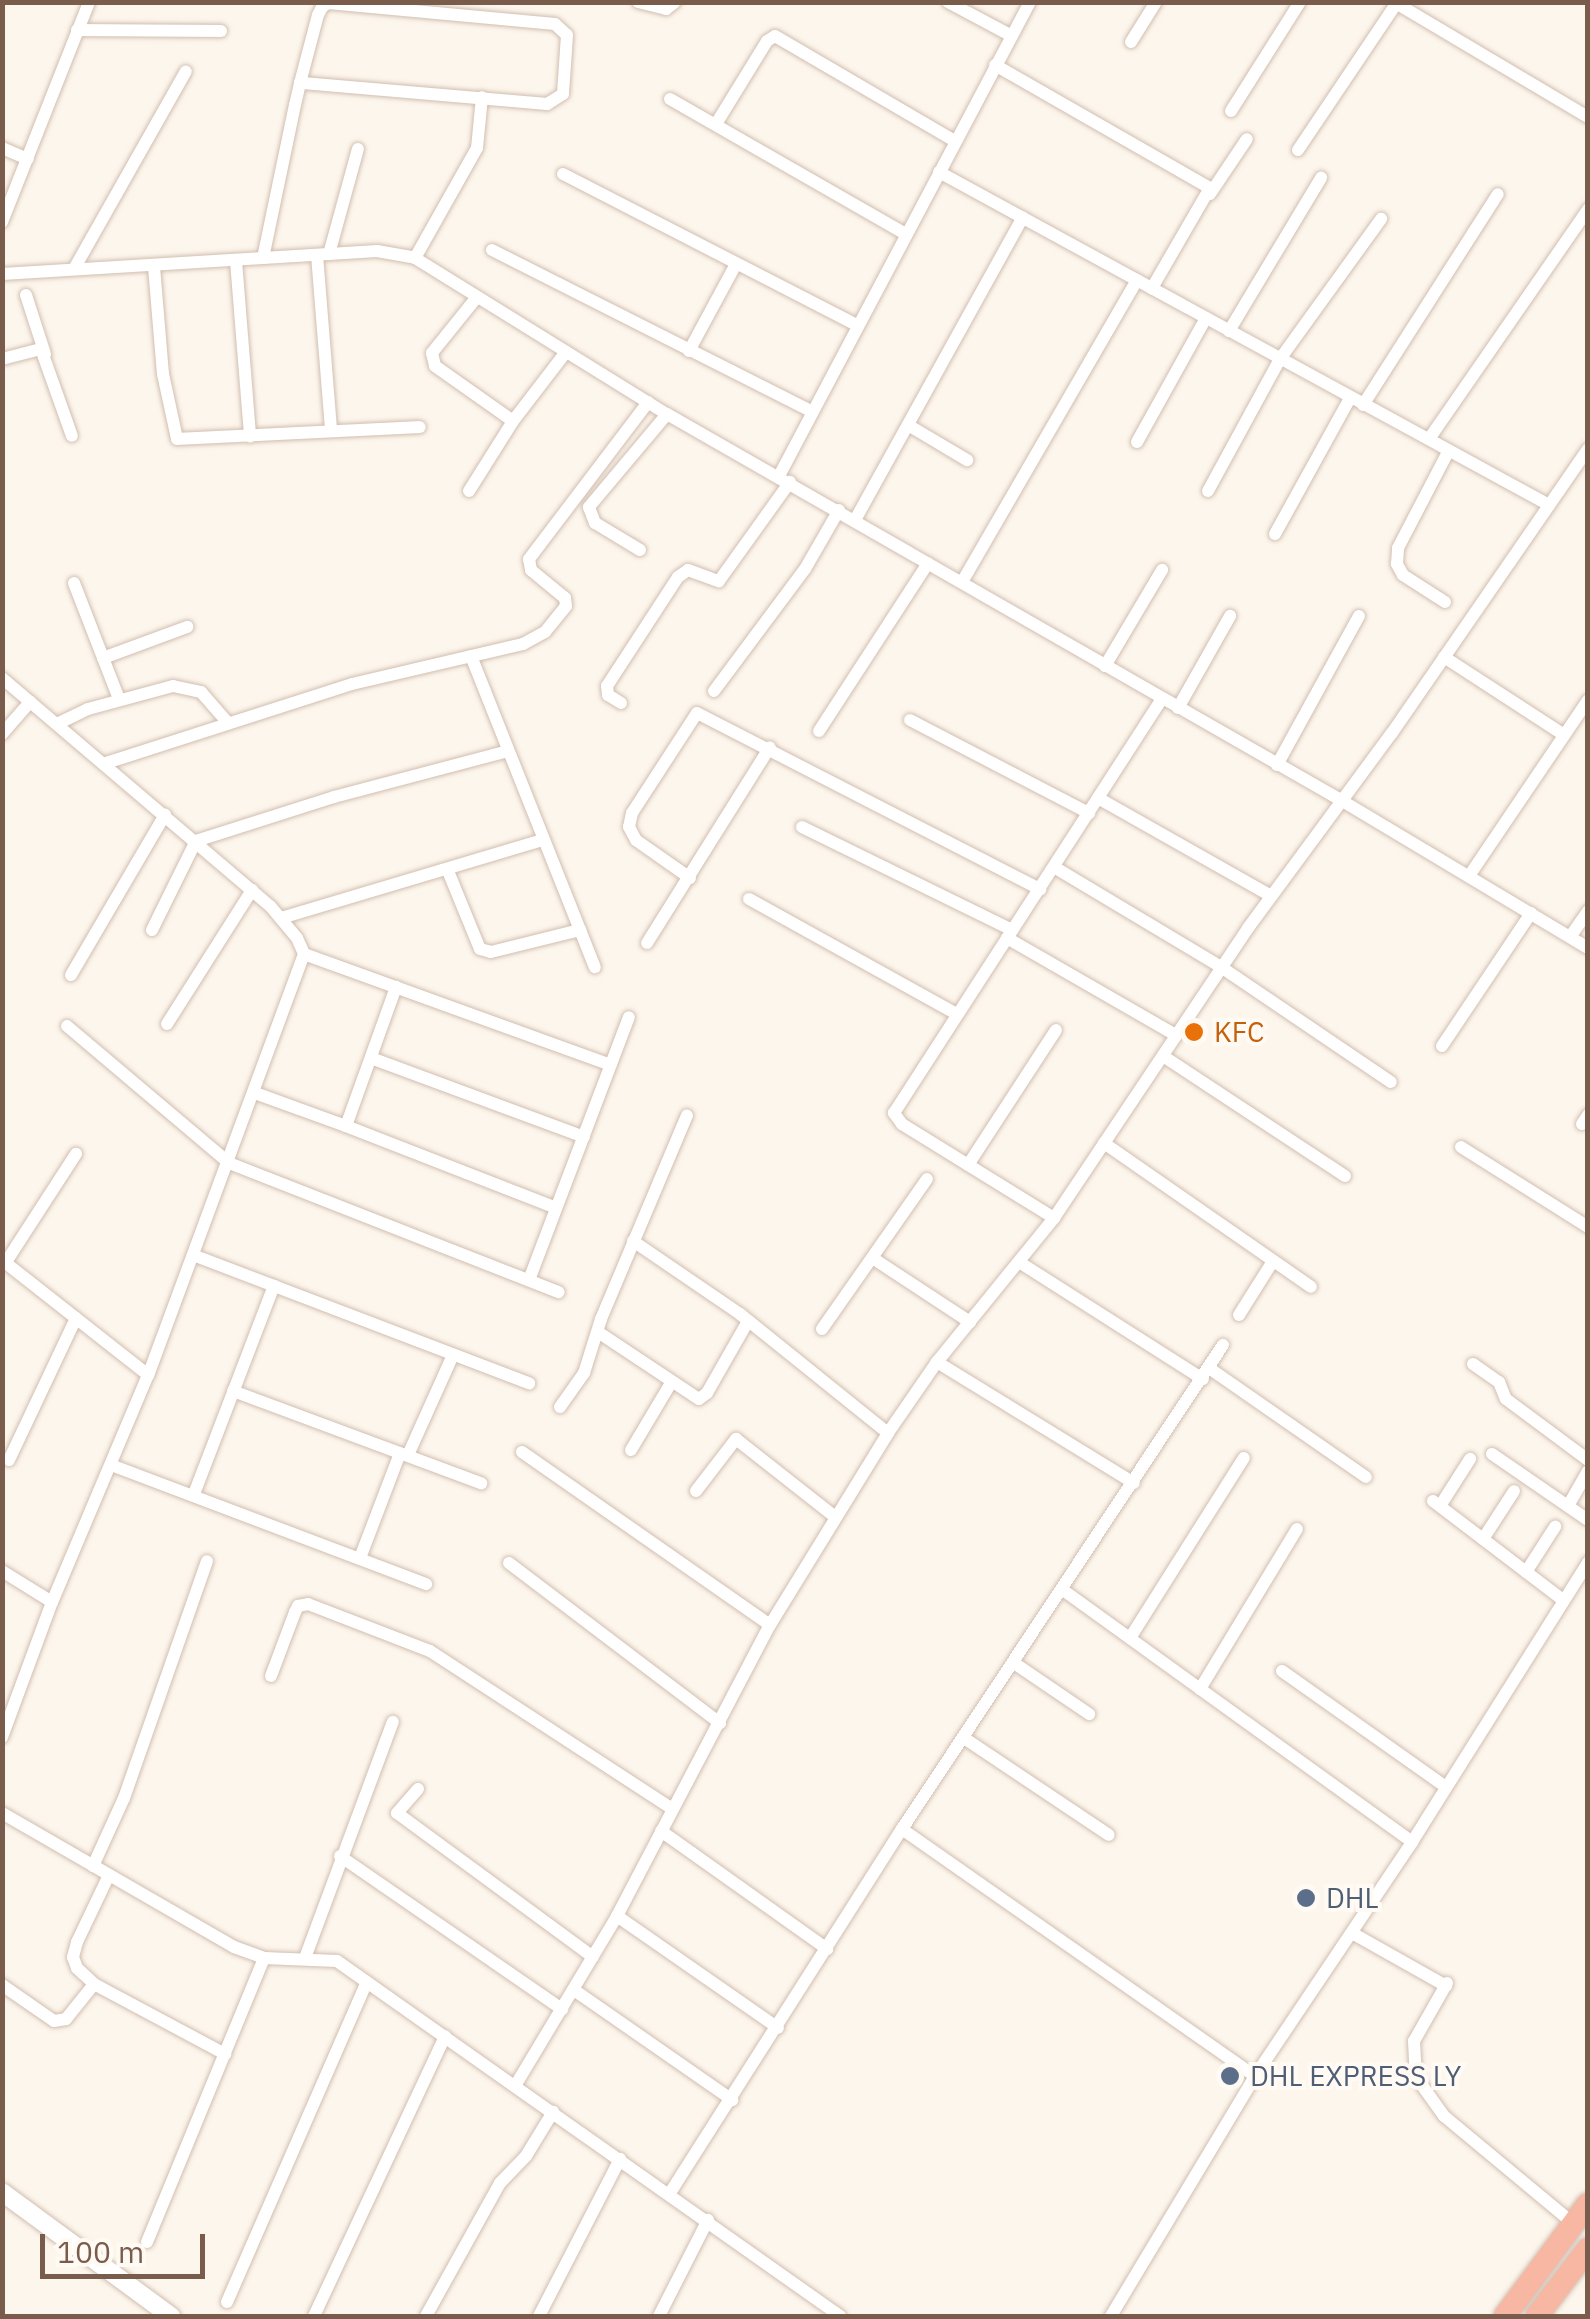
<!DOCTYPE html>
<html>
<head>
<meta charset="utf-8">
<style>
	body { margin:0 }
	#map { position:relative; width:1590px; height:2319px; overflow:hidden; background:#fdf6ec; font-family:"IBM Plex Sans",sans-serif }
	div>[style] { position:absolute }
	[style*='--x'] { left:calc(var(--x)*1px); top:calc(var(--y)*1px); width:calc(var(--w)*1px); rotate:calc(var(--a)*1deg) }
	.roads { filter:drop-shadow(0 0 2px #d1beb0) drop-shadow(0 0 2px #d1beb0) }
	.street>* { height:12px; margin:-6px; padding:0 6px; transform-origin:6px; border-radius:6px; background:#fff }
	.secondary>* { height:18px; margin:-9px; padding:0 9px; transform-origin:9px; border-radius:9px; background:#fff }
	.highway>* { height:22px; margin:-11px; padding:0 11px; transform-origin:11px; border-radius:11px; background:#f7b7a3 }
	.dots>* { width:28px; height:28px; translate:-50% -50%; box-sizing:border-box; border:5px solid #fffaf3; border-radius:50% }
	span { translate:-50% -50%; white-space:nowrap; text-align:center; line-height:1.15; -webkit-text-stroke:8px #fffaf3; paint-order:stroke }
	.food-label { font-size:28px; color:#c56008 }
	.left { translate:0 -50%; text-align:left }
	.service-label { font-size:28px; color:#4e5e75 }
	.frame { position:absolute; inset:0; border:5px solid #7a5c4d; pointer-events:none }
	.scale { position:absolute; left:40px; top:2234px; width:165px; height:45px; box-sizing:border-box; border:5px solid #7a5c4d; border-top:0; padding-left:12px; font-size:30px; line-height:35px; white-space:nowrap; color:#7a5c4d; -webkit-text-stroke:8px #fffaf3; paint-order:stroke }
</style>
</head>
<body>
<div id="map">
	<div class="roads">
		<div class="street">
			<i style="--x:638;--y:2;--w:29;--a:14"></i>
			<i style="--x:666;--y:9;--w:11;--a:-38"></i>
			<i style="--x:948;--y:2;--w:70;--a:28"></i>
			<i style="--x:1394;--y:2;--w:226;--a:30.7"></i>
			<i style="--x:77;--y:30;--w:144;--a:0.4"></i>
			<i style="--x:1131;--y:42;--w:47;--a:-58"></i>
			<i style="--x:995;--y:65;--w:248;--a:29.8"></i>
			<i style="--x:1210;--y:188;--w:116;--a:120.1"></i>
			<i style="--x:670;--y:99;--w:270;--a:29.8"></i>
			<i style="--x:1231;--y:111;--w:129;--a:-57.7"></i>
			<i style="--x:716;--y:124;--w:97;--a:-58.4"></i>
			<i style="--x:767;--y:41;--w:9;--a:-32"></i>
			<i style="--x:775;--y:36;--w:208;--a:30.3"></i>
			<i style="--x:2;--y:148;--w:28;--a:23"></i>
			<i style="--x:1298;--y:150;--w:176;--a:-56.1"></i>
			<i style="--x:939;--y:172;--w:695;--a:28.63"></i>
			<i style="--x:563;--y:174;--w:331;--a:27.2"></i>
			<i style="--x:1210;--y:194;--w:66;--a:-56.1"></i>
			<i style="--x:2;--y:222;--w:237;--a:-68.4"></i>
			<i style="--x:492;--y:250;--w:357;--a:26.8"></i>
			<i style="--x:329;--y:254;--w:109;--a:-74.6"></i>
			<i style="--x:317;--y:255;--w:176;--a:85.4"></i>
			<i style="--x:263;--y:258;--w:156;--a:-78.2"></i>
			<i style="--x:295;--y:105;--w:23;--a:-77"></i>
			<i style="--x:300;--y:83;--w:70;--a:-75.2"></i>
			<i style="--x:318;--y:15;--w:9;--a:-63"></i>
			<i style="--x:322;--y:7;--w:7;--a:-34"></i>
			<i style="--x:328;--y:3;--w:228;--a:5.3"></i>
			<i style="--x:555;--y:24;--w:16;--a:43"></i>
			<i style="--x:567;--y:35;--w:59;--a:93.9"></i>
			<i style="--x:563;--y:94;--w:19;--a:148"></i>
			<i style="--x:547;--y:104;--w:248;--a:-175.1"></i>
			<i style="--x:415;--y:258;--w:126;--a:-60.6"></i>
			<i style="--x:477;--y:148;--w:51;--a:-84.4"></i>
			<i style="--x:236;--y:261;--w:176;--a:85.4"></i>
			<i style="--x:154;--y:267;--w:107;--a:85.2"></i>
			<i style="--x:163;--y:374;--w:66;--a:77.8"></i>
			<i style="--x:177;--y:439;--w:243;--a:-2.8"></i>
			<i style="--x:74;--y:269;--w:227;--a:-60.5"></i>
			<i style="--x:2;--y:274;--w:376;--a:-3.5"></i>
			<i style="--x:377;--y:251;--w:39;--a:10"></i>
			<i style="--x:415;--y:258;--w:296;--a:31.8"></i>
			<i style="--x:667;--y:414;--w:774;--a:29.81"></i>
			<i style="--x:1339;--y:799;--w:290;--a:30.9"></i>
			<i style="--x:26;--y:295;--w:62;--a:72.1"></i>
			<i style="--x:477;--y:297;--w:72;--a:128.8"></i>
			<i style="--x:432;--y:353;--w:13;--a:77"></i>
			<i style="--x:435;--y:366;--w:95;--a:35.2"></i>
			<i style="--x:1229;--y:331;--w:179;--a:-59"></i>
			<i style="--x:689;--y:351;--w:99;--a:-61.6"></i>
			<i style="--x:2;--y:359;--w:40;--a:-14.4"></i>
			<i style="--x:41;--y:349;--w:92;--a:70.4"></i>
			<i style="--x:1363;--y:405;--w:250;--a:-57.4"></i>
			<i style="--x:908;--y:425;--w:69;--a:30.7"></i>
			<i style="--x:1429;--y:439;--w:280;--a:-55.3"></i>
			<i style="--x:1137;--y:442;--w:142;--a:-60.9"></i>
			<i style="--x:779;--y:476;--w:536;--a:-62.1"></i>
			<i style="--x:469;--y:491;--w:83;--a:-57.8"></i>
			<i style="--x:513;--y:421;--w:87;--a:-52.5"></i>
			<i style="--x:1208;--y:491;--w:150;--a:-61.4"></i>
			<i style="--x:1280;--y:359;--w:173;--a:-54.2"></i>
			<i style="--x:855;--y:520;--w:346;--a:-61"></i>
			<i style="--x:1275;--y:534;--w:155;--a:-61.1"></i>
			<i style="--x:640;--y:550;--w:52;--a:-149"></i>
			<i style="--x:595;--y:523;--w:17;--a:-111"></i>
			<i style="--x:589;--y:507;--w:121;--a:-50"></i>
			<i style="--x:962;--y:582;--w:349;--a:-59.9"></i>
			<i style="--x:74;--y:583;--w:124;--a:68.8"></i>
			<i style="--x:1445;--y:602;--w:50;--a:-147.3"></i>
			<i style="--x:1403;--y:575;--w:13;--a:-119"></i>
			<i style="--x:1397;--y:564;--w:16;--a:-86"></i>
			<i style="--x:1398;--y:548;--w:110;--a:-62.5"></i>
			<i style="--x:471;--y:656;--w:335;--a:68.3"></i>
			<i style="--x:1444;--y:657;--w:143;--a:33"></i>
			<i style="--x:103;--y:658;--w:90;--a:-20.3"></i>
			<i style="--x:1105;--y:666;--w:112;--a:-59.3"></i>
			<i style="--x:2;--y:678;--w:353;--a:40.4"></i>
			<i style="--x:271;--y:907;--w:40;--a:50"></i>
			<i style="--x:297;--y:938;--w:17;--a:66"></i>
			<i style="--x:304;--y:954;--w:449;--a:110.3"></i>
			<i style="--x:148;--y:1375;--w:246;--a:112.9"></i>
			<i style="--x:52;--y:1602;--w:144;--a:110.3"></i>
			<i style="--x:714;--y:691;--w:152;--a:-53.3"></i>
			<i style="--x:805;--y:569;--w:68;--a:-60"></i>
			<i style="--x:621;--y:703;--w:15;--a:-148"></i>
			<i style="--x:608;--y:695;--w:9;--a:-96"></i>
			<i style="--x:607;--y:686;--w:130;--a:-56.9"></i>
			<i style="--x:678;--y:577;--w:12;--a:-35"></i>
			<i style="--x:688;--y:570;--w:33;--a:20"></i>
			<i style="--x:719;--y:581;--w:122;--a:-54.4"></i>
			<i style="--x:1178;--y:708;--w:106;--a:-60.5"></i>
			<i style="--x:910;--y:720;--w:202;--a:27.5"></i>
			<i style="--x:57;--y:724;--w:34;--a:-26"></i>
			<i style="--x:88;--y:709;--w:88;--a:-15.1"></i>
			<i style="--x:173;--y:686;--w:29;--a:12"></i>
			<i style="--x:201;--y:692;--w:41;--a:48.9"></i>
			<i style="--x:819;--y:731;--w:200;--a:-57"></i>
			<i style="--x:2;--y:734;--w:43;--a:-48.8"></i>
			<i style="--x:106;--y:763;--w:258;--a:-17.8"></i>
			<i style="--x:352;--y:684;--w:176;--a:-13.2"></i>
			<i style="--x:523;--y:644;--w:25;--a:-29"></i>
			<i style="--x:545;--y:632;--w:33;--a:-51"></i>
			<i style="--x:566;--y:606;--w:8;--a:-97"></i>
			<i style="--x:565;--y:598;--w:44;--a:-140.5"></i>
			<i style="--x:531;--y:570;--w:11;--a:-100"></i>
			<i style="--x:529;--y:559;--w:197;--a:-52.8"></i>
			<i style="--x:1277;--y:765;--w:170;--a:-61.2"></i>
			<i style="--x:1098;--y:798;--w:199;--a:29.5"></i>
			<i style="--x:802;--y:827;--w:234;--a:26.1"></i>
			<i style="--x:1054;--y:867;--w:195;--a:30.9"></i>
			<i style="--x:1221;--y:967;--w:205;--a:34.1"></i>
			<i style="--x:448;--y:871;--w:84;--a:67.7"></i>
			<i style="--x:480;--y:949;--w:11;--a:15"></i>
			<i style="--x:491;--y:952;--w:92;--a:-13.9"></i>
			<i style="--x:1469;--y:876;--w:212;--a:-55.9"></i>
			<i style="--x:690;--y:878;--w:66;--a:-144.9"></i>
			<i style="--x:636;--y:840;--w:15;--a:-118"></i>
			<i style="--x:629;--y:827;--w:14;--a:-78"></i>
			<i style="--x:632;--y:813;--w:119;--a:-57"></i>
			<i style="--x:697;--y:713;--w:386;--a:27.2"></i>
			<i style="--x:749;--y:899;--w:235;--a:29"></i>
			<i style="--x:281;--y:918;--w:273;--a:-16.6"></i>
			<i style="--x:152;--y:930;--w:99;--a:-63.7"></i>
			<i style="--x:196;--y:841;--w:145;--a:-17.7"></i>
			<i style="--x:334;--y:797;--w:180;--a:-14.8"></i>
			<i style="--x:1570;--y:937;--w:32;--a:-55"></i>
			<i style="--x:1007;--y:938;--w:195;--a:29.9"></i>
			<i style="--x:647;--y:943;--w:231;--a:-57.9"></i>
			<i style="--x:304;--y:954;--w:326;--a:19.9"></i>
			<i style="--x:71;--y:975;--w:186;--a:-59.6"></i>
			<i style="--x:167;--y:1024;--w:159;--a:-57.6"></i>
			<i style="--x:67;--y:1026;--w:212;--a:40.2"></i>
			<i style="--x:229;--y:1163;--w:354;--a:21.4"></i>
			<i style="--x:1442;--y:1046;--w:160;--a:-56.2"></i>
			<i style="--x:1163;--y:1056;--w:218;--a:33.4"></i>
			<i style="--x:371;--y:1058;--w:227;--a:20.3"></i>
			<i style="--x:255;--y:1093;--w:97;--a:19.9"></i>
			<i style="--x:346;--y:1126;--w:148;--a:-70.2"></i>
			<i style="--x:1582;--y:1124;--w:11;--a:-56"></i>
			<i style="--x:346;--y:1126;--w:225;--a:21.3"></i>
			<i style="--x:1104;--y:1143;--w:252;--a:34.8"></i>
			<i style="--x:1461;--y:1147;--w:150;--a:32.2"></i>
			<i style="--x:968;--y:1165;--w:161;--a:-56.9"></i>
			<i style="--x:1054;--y:1218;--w:179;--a:-148.3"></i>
			<i style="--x:902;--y:1124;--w:14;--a:-126"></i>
			<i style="--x:894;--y:1113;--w:493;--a:-57.1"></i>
			<i style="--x:633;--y:1241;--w:130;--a:34.3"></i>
			<i style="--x:740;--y:1314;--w:190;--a:38.8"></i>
			<i style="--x:193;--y:1255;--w:360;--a:20.9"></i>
			<i style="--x:874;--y:1259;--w:115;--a:33.3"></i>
			<i style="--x:2;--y:1260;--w:186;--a:38.2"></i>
			<i style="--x:6;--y:1262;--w:129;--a:-57.1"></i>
			<i style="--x:1019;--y:1262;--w:218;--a:32.5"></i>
			<i style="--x:529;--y:1280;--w:281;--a:-69.2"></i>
			<i style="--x:1239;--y:1315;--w:64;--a:-57.8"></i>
			<i style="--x:822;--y:1329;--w:183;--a:-55"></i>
			<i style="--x:598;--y:1332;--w:121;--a:33.6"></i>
			<i style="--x:699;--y:1399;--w:10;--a:-37"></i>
			<i style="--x:707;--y:1393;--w:83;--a:-60.3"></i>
			<i style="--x:937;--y:1362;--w:231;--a:31.6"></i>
			<i style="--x:1473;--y:1364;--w:32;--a:35"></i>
			<i style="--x:1499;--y:1382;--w:18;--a:68"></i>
			<i style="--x:1506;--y:1399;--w:102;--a:36.6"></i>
			<i style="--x:1209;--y:1368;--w:191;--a:34.8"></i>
			<i style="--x:233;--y:1391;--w:265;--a:20.4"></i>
			<i style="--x:560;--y:1407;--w:42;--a:-54.8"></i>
			<i style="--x:584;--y:1373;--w:57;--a:-72.5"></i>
			<i style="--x:601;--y:1319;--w:221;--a:-67.1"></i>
			<i style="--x:631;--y:1450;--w:78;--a:-59.2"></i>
			<i style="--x:522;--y:1452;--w:302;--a:34.9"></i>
			<i style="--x:1492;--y:1454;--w:116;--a:34.5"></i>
			<i style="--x:408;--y:1455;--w:110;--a:-65.8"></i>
			<i style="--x:9;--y:1460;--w:157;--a:-64.7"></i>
			<i style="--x:111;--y:1465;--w:337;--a:20.7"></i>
			<i style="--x:696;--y:1491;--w:66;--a:-52.4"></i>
			<i style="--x:736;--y:1439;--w:125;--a:38.2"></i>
			<i style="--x:194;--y:1494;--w:223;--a:-69"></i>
			<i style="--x:1433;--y:1501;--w:163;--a:37.3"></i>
			<i style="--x:1440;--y:1506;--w:56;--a:-57.4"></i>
			<i style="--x:1568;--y:1506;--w:40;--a:-60.3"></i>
			<i style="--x:1483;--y:1539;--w:57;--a:-57.1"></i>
			<i style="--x:360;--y:1558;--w:112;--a:-69.1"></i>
			<i style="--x:509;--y:1563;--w:265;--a:37.2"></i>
			<i style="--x:2;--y:1571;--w:59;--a:31.8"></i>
			<i style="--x:1526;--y:1572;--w:54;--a:-57.2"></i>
			<i style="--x:1063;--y:1590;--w:430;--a:35.8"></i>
			<i style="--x:1130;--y:1638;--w:213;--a:-57.7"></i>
			<i style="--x:1014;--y:1663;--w:91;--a:34.2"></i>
			<i style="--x:1282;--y:1671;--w:201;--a:35.3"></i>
			<i style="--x:271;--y:1676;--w:68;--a:-69.4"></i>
			<i style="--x:295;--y:1612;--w:7;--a:-63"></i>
			<i style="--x:298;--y:1606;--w:10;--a:-11"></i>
			<i style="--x:308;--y:1604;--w:131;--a:21.1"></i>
			<i style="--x:430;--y:1651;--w:289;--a:33.1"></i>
			<i style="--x:1200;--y:1689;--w:187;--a:-58.8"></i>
			<i style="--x:964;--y:1738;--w:174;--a:33.8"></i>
			<i style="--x:418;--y:1789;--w:32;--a:131"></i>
			<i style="--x:397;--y:1813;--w:243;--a:36.3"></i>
			<i style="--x:2;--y:1813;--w:268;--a:30"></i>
			<i style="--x:234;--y:1947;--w:32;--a:20"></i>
			<i style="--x:264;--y:1958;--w:73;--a:2.4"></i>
			<i style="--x:337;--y:1961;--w:616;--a:35.21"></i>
			<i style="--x:902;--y:1829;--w:431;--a:35"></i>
			<i style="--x:661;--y:1831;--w:204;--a:35.4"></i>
			<i style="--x:340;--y:1856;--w:270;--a:34.6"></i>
			<i style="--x:93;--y:1866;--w:75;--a:-65.5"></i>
			<i style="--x:124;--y:1798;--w:251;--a:-70.7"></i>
			<i style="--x:109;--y:1875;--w:74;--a:115.5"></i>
			<i style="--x:77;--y:1942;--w:16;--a:105"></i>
			<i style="--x:73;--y:1957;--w:12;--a:70"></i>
			<i style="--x:77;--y:1968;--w:23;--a:43"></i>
			<i style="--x:94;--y:1984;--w:149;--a:28.1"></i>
			<i style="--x:617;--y:1916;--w:196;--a:34.8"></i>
			<i style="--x:1352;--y:1933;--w:108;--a:29.4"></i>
			<i style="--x:305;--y:1958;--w:252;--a:-69.6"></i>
			<i style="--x:1447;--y:1983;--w:67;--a:119.6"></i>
			<i style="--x:1414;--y:2041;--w:36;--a:87"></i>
			<i style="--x:1416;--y:2077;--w:48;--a:54.3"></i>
			<i style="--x:1444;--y:2116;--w:168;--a:39.7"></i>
			<i style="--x:2;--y:1985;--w:63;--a:34.7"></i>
			<i style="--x:54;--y:2021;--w:12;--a:-9"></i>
			<i style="--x:66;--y:2019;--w:45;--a:-51.3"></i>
			<i style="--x:574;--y:1990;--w:193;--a:34.8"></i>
			<i style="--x:515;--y:2086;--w:198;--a:-59"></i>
			<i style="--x:617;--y:1916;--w:329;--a:-62.3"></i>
			<i style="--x:770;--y:1625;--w:225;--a:-58.4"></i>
			<i style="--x:888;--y:1433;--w:86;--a:-55.4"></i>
			<i style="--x:937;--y:1362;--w:186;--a:-50.9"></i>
			<i style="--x:1054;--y:1218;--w:349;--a:-56.2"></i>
			<i style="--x:1248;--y:928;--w:242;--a:-53.6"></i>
			<i style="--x:1392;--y:733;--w:345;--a:-55.4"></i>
			<i style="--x:670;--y:2193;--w:432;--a:-57.5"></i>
			<i style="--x:902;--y:1829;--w:581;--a:-56.45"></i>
			<i style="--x:147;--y:2242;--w:307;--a:-67.6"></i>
			<i style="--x:227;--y:2302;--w:349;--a:-66.4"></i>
			<i style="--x:314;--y:2316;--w:309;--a:-64.9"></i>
			<i style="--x:426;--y:2316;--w:152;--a:-60.9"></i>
			<i style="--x:500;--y:2183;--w:37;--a:-46"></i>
			<i style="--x:526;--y:2156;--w:52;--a:-58.5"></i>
			<i style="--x:539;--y:2316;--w:177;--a:-62.7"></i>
			<i style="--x:659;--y:2316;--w:108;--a:-63"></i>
			<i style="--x:1111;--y:2316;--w:280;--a:-59"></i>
			<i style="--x:1255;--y:2076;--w:282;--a:-56.1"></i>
			<i style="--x:1412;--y:1842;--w:331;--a:-57.8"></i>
		</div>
		<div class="secondary">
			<i style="--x:2;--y:2192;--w:210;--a:36.3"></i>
		</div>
		<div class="highway">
			<i style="--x:1505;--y:2316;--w:139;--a:-53.5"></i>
			<i style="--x:1537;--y:2316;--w:84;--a:-52.7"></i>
		</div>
	</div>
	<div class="dots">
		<i style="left:1194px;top:1032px;background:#e8710a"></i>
		<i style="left:1306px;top:1898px;background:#5c6f8a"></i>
		<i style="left:1230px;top:2076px;background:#5c6f8a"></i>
	</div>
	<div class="food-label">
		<span class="left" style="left:1214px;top:1032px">KFC</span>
	</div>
	<div class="service-label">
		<span class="left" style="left:1326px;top:1898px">DHL</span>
		<span class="left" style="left:1250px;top:2076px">DHL EXPRESS LY</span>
	</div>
	<div class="frame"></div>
	<div class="scale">100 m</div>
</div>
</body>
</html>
